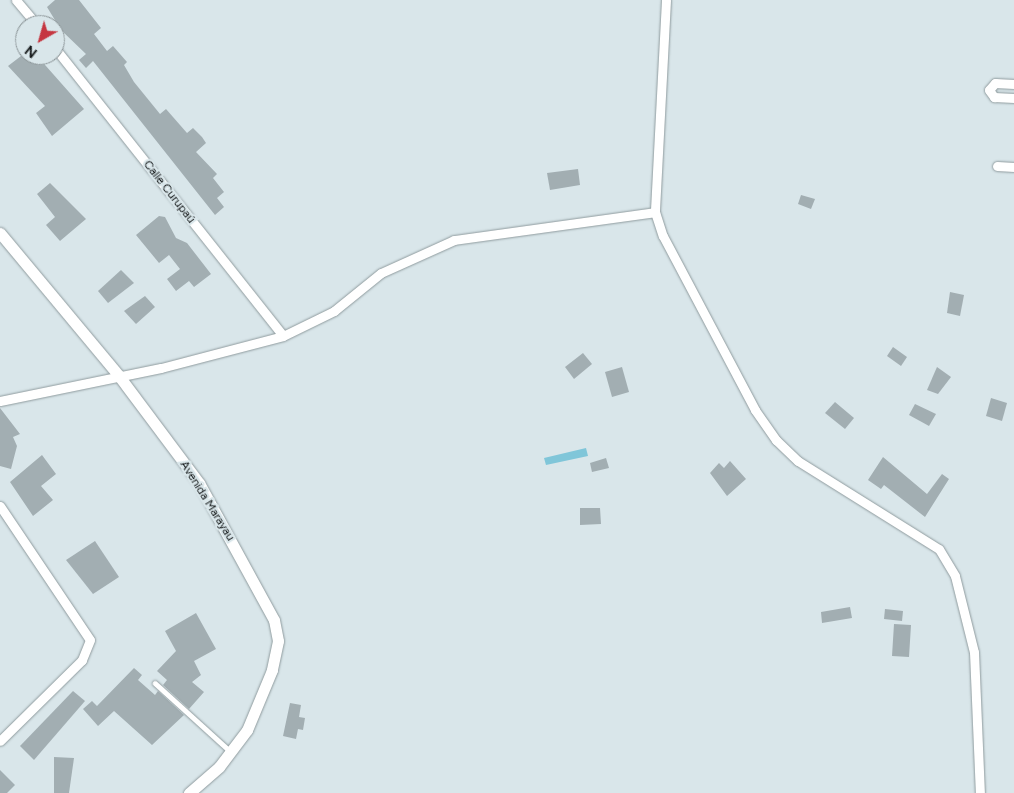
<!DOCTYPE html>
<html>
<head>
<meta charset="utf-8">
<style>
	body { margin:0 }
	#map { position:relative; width:1014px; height:793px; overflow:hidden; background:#d9e6ea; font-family:Figtree,sans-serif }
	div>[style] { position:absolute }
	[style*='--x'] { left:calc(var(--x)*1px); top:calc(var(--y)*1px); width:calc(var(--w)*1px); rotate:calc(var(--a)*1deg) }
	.water>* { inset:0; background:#80c6d9 }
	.building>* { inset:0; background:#a2aeb2 }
	.roads { filter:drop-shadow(0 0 1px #8f9b9e) drop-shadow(0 0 1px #8f9b9e) }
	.service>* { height:4.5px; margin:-2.25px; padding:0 2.25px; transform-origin:2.25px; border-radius:2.25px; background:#fff }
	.minor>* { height:9px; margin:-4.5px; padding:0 4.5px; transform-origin:4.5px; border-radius:4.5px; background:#fff }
	.tertiary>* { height:11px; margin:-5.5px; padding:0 5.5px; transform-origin:5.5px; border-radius:5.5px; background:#fff }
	span { translate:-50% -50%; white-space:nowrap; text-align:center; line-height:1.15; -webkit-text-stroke:4.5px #d9e6ea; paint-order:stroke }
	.street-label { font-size:12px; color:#161a1b }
	.north { position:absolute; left:15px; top:15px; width:50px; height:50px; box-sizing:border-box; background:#d9e6ea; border:1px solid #8b9497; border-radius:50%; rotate:218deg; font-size:14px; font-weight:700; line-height:20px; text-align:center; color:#161a1b }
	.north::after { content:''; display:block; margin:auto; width:18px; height:22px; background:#c53640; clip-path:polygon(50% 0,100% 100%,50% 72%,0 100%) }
</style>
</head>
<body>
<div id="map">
	<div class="water">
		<i style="clip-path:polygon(586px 448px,588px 456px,546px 465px,544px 458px)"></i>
	</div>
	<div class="building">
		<i style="clip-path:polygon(55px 0,79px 0,101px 28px,94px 34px,107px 51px,113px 46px,127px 62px,124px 65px,134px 82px,160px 114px,166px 109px,187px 133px,193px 128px,202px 137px,206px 143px,196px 152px,217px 174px,213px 178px,224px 192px,217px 198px,224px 207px,215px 215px,93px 61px,86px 68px,79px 60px,86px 54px,61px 30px,47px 7px)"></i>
		<i style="clip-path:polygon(25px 53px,32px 62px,38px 57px,84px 109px,52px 136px,36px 113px,45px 106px,8px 66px)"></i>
		<i style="clip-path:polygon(578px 169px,580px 185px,550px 190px,547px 173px)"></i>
		<i style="clip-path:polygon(50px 183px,86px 219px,60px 241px,46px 225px,55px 217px,37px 194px)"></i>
		<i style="clip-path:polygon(801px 195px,815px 199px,811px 209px,798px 204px)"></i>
		<i style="clip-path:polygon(159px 216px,165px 217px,176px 238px,187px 243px,211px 274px,194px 287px,189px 281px,176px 291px,167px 279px,180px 269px,169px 255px,159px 263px,136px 235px)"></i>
		<i style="clip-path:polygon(121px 270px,134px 283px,108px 303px,98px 291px)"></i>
		<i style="clip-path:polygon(950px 292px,964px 295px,960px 316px,947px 313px)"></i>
		<i style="clip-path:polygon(145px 296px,155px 307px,136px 324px,124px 311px)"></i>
		<i style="clip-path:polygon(893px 347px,907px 357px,901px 366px,887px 356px)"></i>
		<i style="clip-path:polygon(583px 353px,592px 364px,574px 379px,565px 367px)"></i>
		<i style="clip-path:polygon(622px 367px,629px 392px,612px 397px,605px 372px)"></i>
		<i style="clip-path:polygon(937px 367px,951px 377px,938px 394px,927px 390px)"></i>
		<i style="clip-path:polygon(991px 398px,1007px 403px,1002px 421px,986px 416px)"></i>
		<i style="clip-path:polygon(835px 402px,854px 418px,845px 429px,825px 413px)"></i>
		<i style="clip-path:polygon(915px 404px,936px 414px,929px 426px,909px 415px)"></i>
		<i style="clip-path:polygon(0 408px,20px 434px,13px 437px,17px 446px,11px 469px,0 466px)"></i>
		<i style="clip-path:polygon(42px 455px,56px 474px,41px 486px,53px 500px,33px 516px,10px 482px)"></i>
		<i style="clip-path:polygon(883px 457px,927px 494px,942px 474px,949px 479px,925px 517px,884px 485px,881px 489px,868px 480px)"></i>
		<i style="clip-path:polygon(606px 458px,609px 468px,592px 472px,590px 463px)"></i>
		<i style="clip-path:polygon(730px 461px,746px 479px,727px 496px,710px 473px,719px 463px,724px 468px)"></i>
		<i style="clip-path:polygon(580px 508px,600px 508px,601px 524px,580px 525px)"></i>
		<i style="clip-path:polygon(95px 541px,119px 577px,93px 594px,66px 560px)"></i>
		<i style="clip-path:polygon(850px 607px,852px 618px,822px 623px,821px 612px)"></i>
		<i style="clip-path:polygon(885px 609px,903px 611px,902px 621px,884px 619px)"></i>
		<i style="clip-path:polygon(196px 613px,216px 649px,194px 661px,201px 675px,192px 682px,204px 692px,189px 709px,163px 685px,167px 680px,157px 671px,176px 651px,165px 631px)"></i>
		<i style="clip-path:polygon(894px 624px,911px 625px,909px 657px,892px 656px)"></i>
		<i style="clip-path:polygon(134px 668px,142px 675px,138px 680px,155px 695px,158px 691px,184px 715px,152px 745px,114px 711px,98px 726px,83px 709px,92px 701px,97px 706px)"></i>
		<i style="clip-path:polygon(73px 691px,85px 701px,34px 760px,20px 746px)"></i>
		<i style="clip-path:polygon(290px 703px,301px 705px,299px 717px,305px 718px,303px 730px,298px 729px,296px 739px,283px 736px)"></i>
		<i style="clip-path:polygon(54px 757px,74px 758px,69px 793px,54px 793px)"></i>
		<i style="clip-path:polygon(0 770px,15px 785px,7px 793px,0 793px)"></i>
	</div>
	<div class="roads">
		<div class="service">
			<i style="--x:155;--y:683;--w:101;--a:42.2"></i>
		</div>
		<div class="minor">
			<i style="--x:16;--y:0;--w:33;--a:50"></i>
			<i style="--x:666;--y:0;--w:212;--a:93"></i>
			<i style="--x:655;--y:212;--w:25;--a:72"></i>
			<i style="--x:663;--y:236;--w:197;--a:62.1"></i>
			<i style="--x:755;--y:410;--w:37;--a:55"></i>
			<i style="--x:776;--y:440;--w:30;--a:44"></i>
			<i style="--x:798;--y:461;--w:166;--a:32"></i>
			<i style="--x:939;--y:549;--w:31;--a:59"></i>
			<i style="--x:955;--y:576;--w:78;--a:76"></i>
			<i style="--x:974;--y:652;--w:141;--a:87.6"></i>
			<i style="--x:55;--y:48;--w:367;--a:51.6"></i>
			<i style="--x:1014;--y:84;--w:19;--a:-177"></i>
			<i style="--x:995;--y:83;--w:9;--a:131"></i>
			<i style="--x:989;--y:90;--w:9;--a:54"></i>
			<i style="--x:994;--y:97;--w:20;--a:3"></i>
			<i style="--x:997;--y:166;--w:17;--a:3"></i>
			<i style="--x:0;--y:401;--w:164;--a:-11.6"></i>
			<i style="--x:161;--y:368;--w:126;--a:-14.7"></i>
			<i style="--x:283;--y:336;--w:57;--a:-26.1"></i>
			<i style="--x:334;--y:311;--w:60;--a:-39"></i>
			<i style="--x:381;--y:273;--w:80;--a:-24.3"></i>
			<i style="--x:454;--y:240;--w:203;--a:-7.9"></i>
			<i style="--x:0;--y:506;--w:161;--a:56.1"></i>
			<i style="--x:90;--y:640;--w:22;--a:112"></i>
			<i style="--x:82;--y:660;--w:115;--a:135.4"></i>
		</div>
		<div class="tertiary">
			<i style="--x:0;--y:233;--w:186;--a:50.2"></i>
			<i style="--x:119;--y:376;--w:134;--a:53.2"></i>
			<i style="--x:199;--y:483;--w:156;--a:61.3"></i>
			<i style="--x:274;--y:620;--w:21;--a:79"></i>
			<i style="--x:278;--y:641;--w:30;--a:102"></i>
			<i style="--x:272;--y:670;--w:65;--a:112.6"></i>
			<i style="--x:247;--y:730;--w:46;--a:127.1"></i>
			<i style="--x:219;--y:767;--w:40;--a:139"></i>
		</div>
	</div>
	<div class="street-label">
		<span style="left:169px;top:192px;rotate:52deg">Calle Curupaú</span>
		<span style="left:207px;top:501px;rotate:58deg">Avenida Marayau</span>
	</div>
	<div class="north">N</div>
</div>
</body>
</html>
